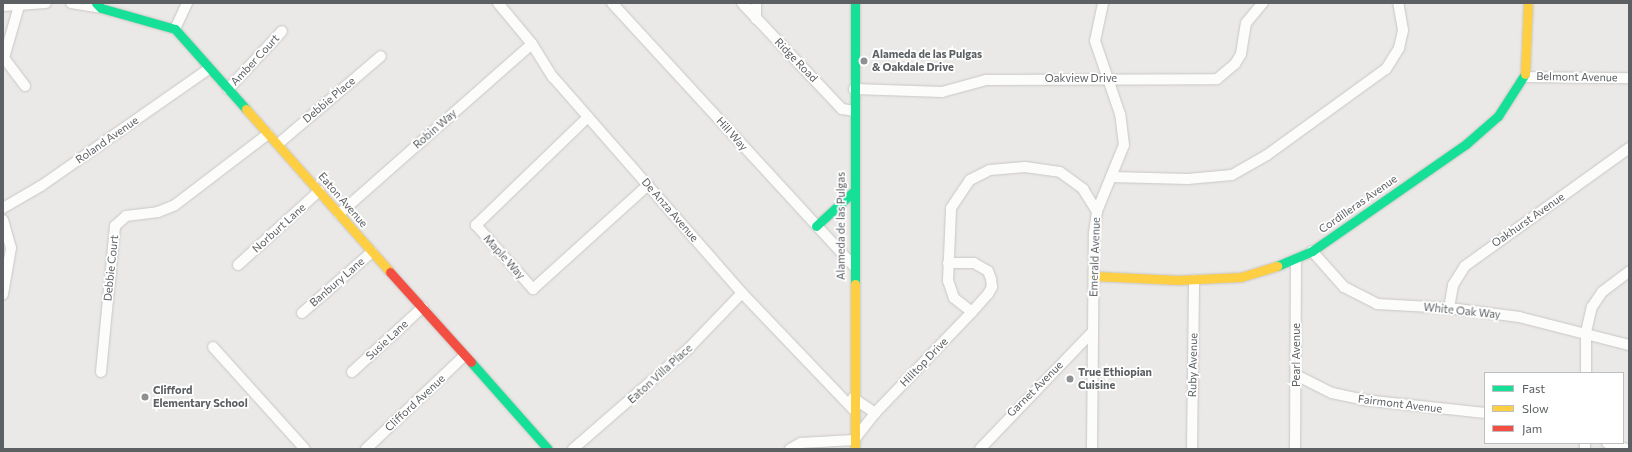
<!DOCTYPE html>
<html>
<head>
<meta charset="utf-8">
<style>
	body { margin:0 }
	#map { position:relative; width:1632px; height:452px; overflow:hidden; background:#ebe9e7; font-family:Commissioner,sans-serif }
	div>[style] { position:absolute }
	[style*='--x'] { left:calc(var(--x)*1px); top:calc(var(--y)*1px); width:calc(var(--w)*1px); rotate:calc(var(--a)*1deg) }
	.roads { filter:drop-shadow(0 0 1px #c8c7c6) drop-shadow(0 0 1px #c8c7c6) }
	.street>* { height:10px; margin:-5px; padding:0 5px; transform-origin:5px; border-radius:5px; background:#fcfcfb }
	.fast>* { height:9px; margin:-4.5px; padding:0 4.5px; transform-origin:4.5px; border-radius:4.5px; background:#16e098 }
	.slow>* { height:9px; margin:-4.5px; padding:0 4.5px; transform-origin:4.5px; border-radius:4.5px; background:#ffcf43 }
	.jam>* { height:9px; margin:-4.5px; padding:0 4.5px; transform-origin:4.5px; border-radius:4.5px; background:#f24e42 }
	.dots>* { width:11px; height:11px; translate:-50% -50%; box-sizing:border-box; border:2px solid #fff; border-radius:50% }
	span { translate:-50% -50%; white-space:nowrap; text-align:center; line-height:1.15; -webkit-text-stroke:3.5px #fff; paint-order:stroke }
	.poi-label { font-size:11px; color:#5c6063; font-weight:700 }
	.left { translate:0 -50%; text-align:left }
	.street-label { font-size:11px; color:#5c6063 }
	.frame { position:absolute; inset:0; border:4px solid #5c6063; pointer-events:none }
	.legend { position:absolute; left:1484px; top:372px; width:140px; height:72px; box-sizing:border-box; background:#fff; border:1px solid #bebfc1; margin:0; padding:5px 7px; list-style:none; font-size:12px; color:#5c6063 }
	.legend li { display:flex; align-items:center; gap:8px; height:20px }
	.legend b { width:20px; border:1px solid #bebfc1 }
</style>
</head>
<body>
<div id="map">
	<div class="roads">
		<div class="street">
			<i style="--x:71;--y:3;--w:30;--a:9"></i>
			<i style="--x:498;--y:3;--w:53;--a:50.3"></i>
			<i style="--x:532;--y:44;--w:39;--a:58"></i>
			<i style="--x:553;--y:77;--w:287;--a:48.8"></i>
			<i style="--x:742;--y:293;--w:161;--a:46.3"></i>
			<i style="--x:612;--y:3;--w:356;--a:47.4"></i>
			<i style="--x:742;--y:3;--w:146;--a:46.7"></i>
			<i style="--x:842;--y:109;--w:12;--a:9"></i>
			<i style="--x:3;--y:6;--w:43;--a:-4"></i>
			<i style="--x:19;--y:6;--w:54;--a:106.1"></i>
			<i style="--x:4;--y:58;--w:35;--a:53"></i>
			<i style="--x:756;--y:19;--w:16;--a:-90"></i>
			<i style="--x:175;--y:29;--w:29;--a:-65"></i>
			<i style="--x:1525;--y:77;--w:104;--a:0.6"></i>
			<i style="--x:228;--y:89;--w:79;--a:-47"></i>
			<i style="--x:854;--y:89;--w:88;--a:2"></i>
			<i style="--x:942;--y:92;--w:46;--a:-15.3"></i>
			<i style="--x:986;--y:80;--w:231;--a:-0.2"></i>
			<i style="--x:1217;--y:79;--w:23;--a:-40"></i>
			<i style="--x:1235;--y:64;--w:12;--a:-59"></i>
			<i style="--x:1241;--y:54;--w:31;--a:-81"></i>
			<i style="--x:1246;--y:23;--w:26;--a:-50"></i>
			<i style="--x:588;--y:117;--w:156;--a:136"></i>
			<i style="--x:476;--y:225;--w:86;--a:48.3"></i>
			<i style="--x:533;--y:289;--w:155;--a:-42.1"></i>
			<i style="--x:278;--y:144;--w:135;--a:-40.5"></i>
			<i style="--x:1111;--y:177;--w:77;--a:1.5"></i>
			<i style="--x:1188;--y:179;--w:44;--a:-5.2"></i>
			<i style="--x:1232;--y:175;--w:40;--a:-29.7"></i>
			<i style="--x:1267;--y:155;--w:147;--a:-35.9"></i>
			<i style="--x:1386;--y:69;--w:25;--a:-58"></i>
			<i style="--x:1399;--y:48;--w:18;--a:-77"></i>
			<i style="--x:1403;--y:30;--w:27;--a:-100"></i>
			<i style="--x:3;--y:208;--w:44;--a:-30.1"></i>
			<i style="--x:41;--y:186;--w:205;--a:-34.9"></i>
			<i style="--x:339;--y:214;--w:257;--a:-41.4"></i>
			<i style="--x:3;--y:220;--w:29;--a:74"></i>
			<i style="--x:11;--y:248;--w:47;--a:99.9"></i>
			<i style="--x:1312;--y:251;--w:48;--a:48.4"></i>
			<i style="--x:1344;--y:287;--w:37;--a:27"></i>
			<i style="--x:1377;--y:304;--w:72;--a:3.2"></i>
			<i style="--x:1449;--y:308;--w:71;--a:7.3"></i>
			<i style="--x:1519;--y:317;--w:114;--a:14.3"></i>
			<i style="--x:948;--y:263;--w:26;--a:0"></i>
			<i style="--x:974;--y:263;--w:16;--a:30"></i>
			<i style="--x:988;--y:271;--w:9;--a:69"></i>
			<i style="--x:991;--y:279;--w:8;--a:83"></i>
			<i style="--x:992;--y:287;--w:8;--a:120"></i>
			<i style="--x:988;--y:294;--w:24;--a:132"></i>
			<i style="--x:238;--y:265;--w:110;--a:-42.4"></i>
			<i style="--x:1449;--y:308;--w:23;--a:-80"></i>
			<i style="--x:1453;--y:285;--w:22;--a:-58"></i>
			<i style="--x:1465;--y:266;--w:202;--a:-35.7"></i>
			<i style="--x:302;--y:313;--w:93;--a:-41.1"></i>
			<i style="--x:213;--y:347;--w:137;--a:48"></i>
			<i style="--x:101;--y:372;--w:147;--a:-84.5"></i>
			<i style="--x:115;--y:226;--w:15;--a:-42"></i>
			<i style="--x:126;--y:216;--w:32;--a:-7"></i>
			<i style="--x:158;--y:212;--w:18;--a:-22"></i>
			<i style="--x:175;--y:205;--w:117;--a:-37.4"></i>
			<i style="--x:352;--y:372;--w:96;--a:-42.5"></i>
			<i style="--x:1586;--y:373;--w:41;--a:-90"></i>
			<i style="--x:1586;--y:332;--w:26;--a:-77"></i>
			<i style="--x:1592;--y:307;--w:18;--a:-56"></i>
			<i style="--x:1602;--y:292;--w:34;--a:-37"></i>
			<i style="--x:1296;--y:375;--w:40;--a:26.6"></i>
			<i style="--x:1332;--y:393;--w:33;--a:12"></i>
			<i style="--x:1364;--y:400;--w:122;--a:6.1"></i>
			<i style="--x:853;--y:398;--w:27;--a:34"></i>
			<i style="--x:1585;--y:443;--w:6;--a:90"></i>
			<i style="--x:1607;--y:443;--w:21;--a:17"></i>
			<i style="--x:366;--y:449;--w:135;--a:-43.5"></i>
			<i style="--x:573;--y:449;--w:154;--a:-41"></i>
			<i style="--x:689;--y:348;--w:76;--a:-46.1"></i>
			<i style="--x:790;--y:449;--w:13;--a:-29"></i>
			<i style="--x:801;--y:443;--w:53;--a:-3.2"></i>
			<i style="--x:854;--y:440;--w:34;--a:-52"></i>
			<i style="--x:875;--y:413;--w:140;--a:-46.2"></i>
			<i style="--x:972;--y:312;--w:23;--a:-142"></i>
			<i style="--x:954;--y:298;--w:18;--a:-109"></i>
			<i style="--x:948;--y:281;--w:73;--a:-87.6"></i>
			<i style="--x:951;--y:208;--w:34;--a:-56"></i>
			<i style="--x:970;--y:180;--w:22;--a:-27"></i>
			<i style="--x:990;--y:170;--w:35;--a:-5"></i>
			<i style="--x:1025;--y:167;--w:35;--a:8"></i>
			<i style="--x:1060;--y:172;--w:29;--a:36"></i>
			<i style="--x:1083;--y:189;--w:26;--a:58"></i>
			<i style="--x:980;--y:449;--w:163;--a:-46.2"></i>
			<i style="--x:1092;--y:449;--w:216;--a:-89.5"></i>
			<i style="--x:1094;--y:233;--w:22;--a:-82"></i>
			<i style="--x:1097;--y:211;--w:71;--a:-67.8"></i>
			<i style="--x:1124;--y:145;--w:31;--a:-97"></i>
			<i style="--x:1120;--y:114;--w:77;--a:-108.9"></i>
			<i style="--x:1095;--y:41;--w:39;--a:-78"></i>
			<i style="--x:1192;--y:449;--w:169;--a:-89.3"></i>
			<i style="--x:1295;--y:449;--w:189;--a:-89.7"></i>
		</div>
		<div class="fast">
			<i style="--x:96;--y:3;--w:7;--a:45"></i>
			<i style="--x:101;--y:8;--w:77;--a:15.8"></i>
			<i style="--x:175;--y:29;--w:107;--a:48.4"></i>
			<i style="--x:855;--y:3;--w:281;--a:90"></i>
			<i style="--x:816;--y:226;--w:50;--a:-42.6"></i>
			<i style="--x:1277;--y:266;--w:38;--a:-23"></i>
			<i style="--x:1312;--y:251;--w:188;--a:-34.8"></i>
			<i style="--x:1466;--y:144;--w:43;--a:-41.2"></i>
			<i style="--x:1498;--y:116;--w:50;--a:-57.3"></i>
			<i style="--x:471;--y:362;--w:116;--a:48.5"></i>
		</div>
		<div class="slow">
			<i style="--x:1525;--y:74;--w:71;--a:-87.6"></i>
			<i style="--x:246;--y:109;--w:217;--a:48.5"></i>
			<i style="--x:1094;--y:276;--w:84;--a:2.7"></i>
			<i style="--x:1178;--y:280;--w:63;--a:-2.7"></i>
			<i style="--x:1241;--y:277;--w:38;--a:-17"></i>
			<i style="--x:855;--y:284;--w:165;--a:90"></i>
		</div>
		<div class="jam">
			<i style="--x:390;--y:272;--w:121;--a:48"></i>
		</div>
	</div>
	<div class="dots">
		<i style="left:864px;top:61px;background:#8e9091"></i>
		<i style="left:1070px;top:379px;background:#8e9091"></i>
		<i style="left:145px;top:397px;background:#8e9091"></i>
	</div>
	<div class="poi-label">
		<span class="left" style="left:872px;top:61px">Alameda de las Pulgas<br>&amp; Oakdale Drive</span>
		<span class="left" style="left:1078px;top:379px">True Ethiopian<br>Cuisine</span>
		<span class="left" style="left:153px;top:397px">Clifford<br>Elementary School</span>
	</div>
	<div class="street-label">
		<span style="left:255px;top:60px;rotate:-47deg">Amber Court</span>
		<span style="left:796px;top:60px;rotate:46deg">Ridge Road</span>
		<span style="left:1577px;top:77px;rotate:1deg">Belmont Avenue</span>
		<span style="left:1081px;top:78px">Oakview Drive</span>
		<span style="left:329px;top:100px;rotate:-40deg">Debbie Place</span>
		<span style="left:435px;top:129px;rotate:-41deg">Robin Way</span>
		<span style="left:732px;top:134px;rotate:48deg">Hill Way</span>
		<span style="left:107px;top:140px;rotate:-35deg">Roland Avenue</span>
		<span style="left:343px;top:200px;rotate:49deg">Eaton Avenue</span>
		<span style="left:1358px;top:204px;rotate:-35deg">Cordilleras Avenue</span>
		<span style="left:670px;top:210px;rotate:49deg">De Anza Avenue</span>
		<span style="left:1528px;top:220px;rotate:-35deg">Oakhurst Avenue</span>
		<span style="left:841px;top:226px;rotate:-90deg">Alameda de las Pulgas</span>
		<span style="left:279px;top:228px;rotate:-42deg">Norburt Lane</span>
		<span style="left:504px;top:257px;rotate:48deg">Maple Way</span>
		<span style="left:1095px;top:257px;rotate:-88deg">Emerald Avenue</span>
		<span style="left:111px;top:268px;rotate:-84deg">Debbie Court</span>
		<span style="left:337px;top:282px;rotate:-41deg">Banbury Lane</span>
		<span style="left:1462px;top:311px;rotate:6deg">White Oak Way</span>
		<span style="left:387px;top:340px;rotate:-43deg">Susie Lane</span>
		<span style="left:1296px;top:355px;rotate:-90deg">Pearl Avenue</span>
		<span style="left:924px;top:362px;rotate:-46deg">Hilltop Drive</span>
		<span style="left:1193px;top:365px;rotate:-89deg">Ruby Avenue</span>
		<span style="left:660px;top:374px;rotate:-42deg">Eaton Villa Place</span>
		<span style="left:1035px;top:389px;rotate:-45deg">Garnet Avenue</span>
		<span style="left:415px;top:403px;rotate:-43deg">Clifford Avenue</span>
		<span style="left:1400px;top:404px;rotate:7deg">Fairmont Avenue</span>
	</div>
	<div class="frame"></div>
	<ul class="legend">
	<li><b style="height:5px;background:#16e098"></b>Fast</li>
	<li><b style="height:5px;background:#ffcf43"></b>Slow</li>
	<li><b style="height:5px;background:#f24e42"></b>Jam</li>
	</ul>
</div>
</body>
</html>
